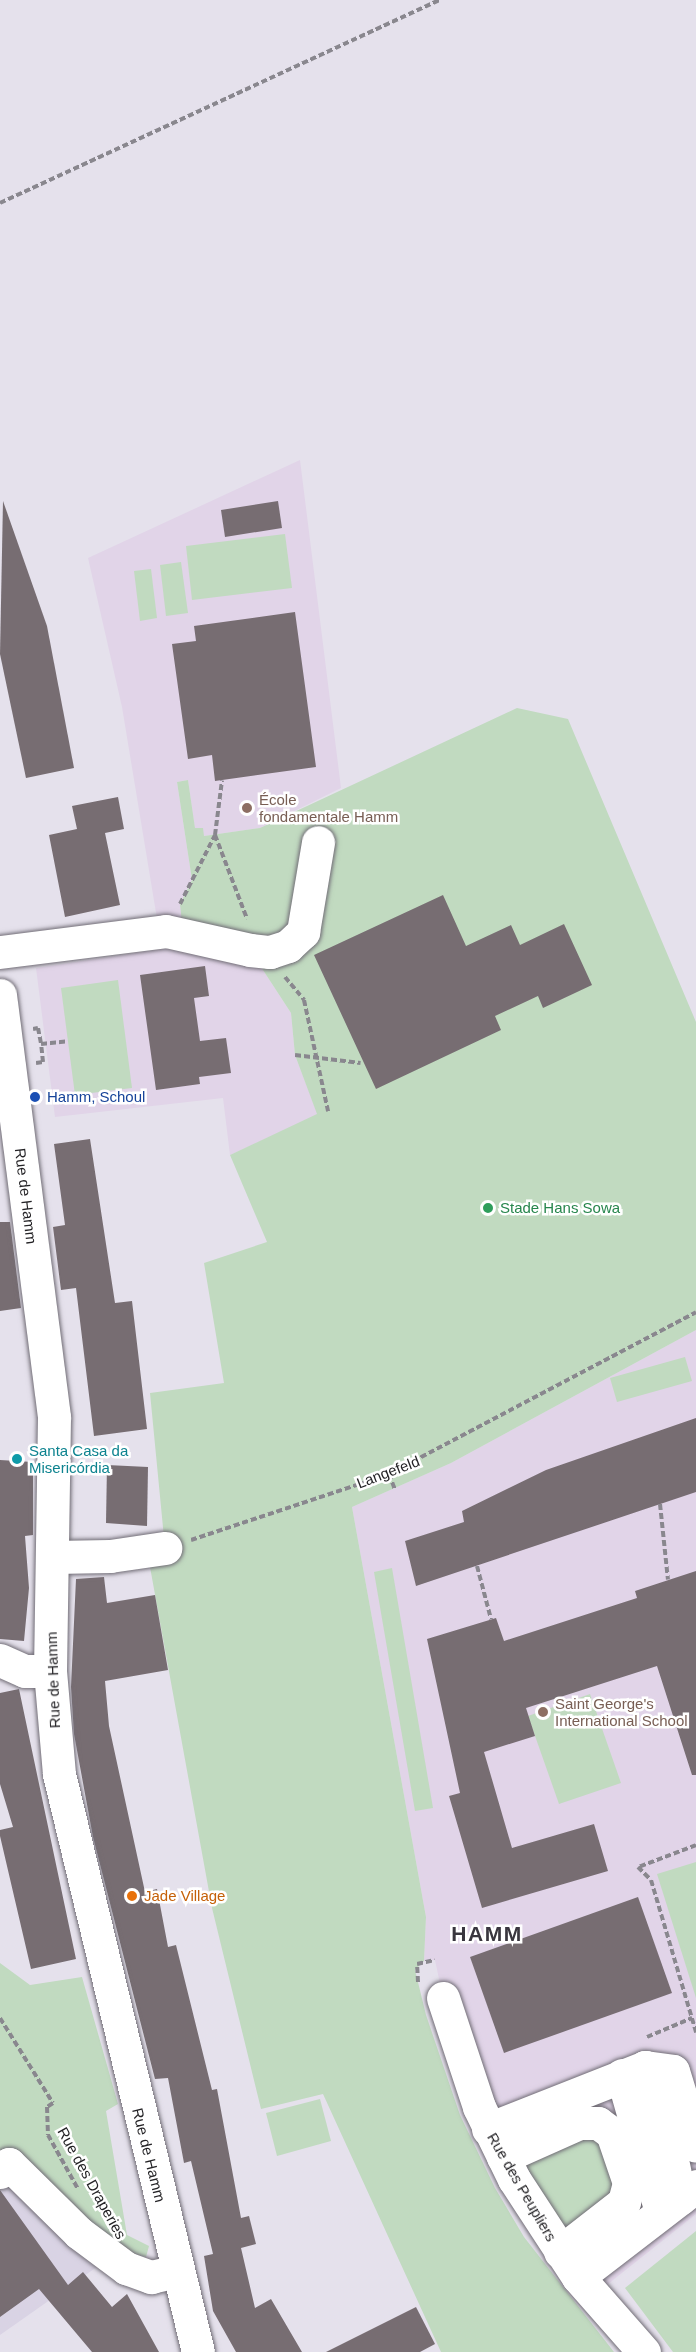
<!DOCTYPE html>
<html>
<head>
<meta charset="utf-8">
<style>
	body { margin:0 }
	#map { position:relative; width:696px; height:2352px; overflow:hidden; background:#e5e1ec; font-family:Helvetica,sans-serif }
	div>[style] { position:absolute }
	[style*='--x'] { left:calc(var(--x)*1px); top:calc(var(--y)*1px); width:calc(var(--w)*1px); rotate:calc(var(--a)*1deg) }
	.built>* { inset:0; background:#d9d3e4 }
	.education>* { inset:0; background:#e1d4e8 }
	.green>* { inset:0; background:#c1dac0 }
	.building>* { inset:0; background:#776d72 }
	.path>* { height:4px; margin-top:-2px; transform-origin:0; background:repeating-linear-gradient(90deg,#89878e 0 6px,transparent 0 9px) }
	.roads { filter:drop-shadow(0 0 2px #716d76) drop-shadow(0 0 2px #716d76) }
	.minor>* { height:33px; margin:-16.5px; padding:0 16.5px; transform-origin:16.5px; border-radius:16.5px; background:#fff }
	.major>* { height:33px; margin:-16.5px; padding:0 16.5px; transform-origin:16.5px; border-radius:16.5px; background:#fff }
	.dots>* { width:16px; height:16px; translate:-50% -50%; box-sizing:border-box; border:3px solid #fff; border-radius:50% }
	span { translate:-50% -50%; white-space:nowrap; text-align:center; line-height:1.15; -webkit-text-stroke:5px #fff; paint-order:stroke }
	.education-label { font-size:15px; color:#785e54 }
	.left { translate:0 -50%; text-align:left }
	.transit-label { font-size:15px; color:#164399 }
	.street-label { font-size:15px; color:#242326 }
	.leisure-label { font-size:15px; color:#27864d }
	.culture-label { font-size:15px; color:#0d838f }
	.food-label { font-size:15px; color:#c56008 }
	.district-label { font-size:21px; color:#39363e; font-weight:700; letter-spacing:1.5px }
</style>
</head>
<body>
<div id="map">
	<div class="built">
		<i style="clip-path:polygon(0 2160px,121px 2250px,0 2335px)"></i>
	</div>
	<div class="education">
		<i style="clip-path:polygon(300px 460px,341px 788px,260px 828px,204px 836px,195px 829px,188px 780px,177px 782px,192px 880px,180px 904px,250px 950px,291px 1013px,295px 1055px,318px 1115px,230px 1155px,223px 1098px,55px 1117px,36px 968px,162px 949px,122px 707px,88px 558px)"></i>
		<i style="clip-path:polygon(696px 1330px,696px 2214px,593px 2296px,578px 2277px,443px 1998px,435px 1960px,424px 1961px,426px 1917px,352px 1507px,451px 1463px)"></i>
	</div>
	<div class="green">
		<i style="clip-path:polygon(285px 534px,292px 588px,192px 600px,186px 546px)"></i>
		<i style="clip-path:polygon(181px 562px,188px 613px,166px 616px,160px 565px)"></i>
		<i style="clip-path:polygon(151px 569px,157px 618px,140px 621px,134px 571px)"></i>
		<i style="clip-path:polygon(517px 708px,568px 719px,696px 1022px,696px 1330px,451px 1463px,352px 1507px,426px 1917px,424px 1961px,415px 1970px,426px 2015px,460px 2115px,495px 2188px,524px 2237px,614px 2352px,441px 2352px,323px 2094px,261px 2109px,212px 1908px,150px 1567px,165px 1548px,150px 1393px,224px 1383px,204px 1263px,267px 1242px,230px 1155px,317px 1114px,295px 1055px,291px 1013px,250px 950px,183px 932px,180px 904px,192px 880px,177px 782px,188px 780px,195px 828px,203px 828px,204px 836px,260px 828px)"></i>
		<i style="clip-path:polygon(118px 980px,132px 1088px,75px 1095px,61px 988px)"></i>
		<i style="clip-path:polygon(685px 1357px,692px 1381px,617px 1402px,610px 1378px)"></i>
		<i style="clip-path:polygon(392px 1568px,433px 1808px,415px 1811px,374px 1572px)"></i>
		<i style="clip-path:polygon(590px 1694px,621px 1783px,559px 1804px,528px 1716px)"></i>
		<i style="clip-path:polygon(696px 1862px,696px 1998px,657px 1874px)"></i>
		<i style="clip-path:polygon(0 1963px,30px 1985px,82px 1977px,118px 2104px,106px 2111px,127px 2235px,149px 2246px,146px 2257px,121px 2250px,0 2160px)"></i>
		<i style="clip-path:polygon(320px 2099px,331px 2141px,277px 2156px,266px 2113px)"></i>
		<i style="clip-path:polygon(587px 2130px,604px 2136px,616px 2199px,566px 2233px,523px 2161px)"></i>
		<i style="clip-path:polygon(696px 2231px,696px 2352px,673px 2352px,625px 2288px)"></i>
	</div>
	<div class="building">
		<i style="clip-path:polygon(3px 501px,47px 626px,74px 768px,26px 778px,0 654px)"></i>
		<i style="clip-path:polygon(278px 501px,282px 528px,225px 537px,221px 510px)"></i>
		<i style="clip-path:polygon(295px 612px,316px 767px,215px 781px,212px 755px,188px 759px,172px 644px,196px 641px,194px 626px)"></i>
		<i style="clip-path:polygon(118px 797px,124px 829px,105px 833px,120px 905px,65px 917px,49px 835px,77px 829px,72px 806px)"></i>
		<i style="clip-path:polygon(443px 895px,466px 946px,511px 925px,520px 945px,564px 924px,592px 985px,543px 1008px,538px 996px,495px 1016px,501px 1030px,376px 1089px,314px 955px)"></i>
		<i style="clip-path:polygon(205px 966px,209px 996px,194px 998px,200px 1041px,226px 1038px,231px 1073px,199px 1077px,200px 1084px,156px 1090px,140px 975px)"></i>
		<i style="clip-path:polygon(90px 1139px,115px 1303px,132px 1301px,147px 1429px,94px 1436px,76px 1288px,61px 1290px,53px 1227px,65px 1225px,54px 1144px)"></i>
		<i style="clip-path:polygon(0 1222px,10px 1222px,21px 1308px,0 1311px)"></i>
		<i style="clip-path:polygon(696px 1418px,696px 1492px,416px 1586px,405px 1541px,464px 1522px,462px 1511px,546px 1470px)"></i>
		<i style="clip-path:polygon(0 1460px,33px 1462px,33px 1535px,25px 1536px,29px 1588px,24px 1641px,0 1639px)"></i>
		<i style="clip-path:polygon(107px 1465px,148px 1467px,147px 1526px,106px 1523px)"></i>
		<i style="clip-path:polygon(696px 1571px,696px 1775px,692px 1775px,657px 1666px,526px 1708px,535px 1736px,484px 1752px,512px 1848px,594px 1824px,608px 1871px,482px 1908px,449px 1796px,460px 1793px,427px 1639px,496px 1618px,504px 1641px,637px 1598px,635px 1591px)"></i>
		<i style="clip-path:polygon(104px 1577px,107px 1603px,155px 1595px,168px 1670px,105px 1681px,109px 1726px,145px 1892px,157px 1889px,168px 1947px,176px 1945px,212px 2090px,217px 2089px,241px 2218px,249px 2216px,256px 2244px,241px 2248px,255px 2308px,271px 2299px,302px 2352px,236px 2352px,213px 2311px,204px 2256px,213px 2254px,191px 2161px,184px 2163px,168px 2078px,155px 2079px,93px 1837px,74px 1734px,71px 1687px,76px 1579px)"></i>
		<i style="clip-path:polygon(19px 1689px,76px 1959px,31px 1969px,0 1836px,0 1830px,13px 1827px,0 1784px,0 1693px)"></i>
		<i style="clip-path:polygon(638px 1897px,672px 1993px,504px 2053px,470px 1957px)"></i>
		<i style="clip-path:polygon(0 2190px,68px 2285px,83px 2272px,112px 2307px,127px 2294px,159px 2352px,92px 2352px,39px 2289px,0 2317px)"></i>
		<i style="clip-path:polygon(416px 2307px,435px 2344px,420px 2352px,326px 2352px)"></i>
	</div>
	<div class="path">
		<i style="--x:0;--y:203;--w:485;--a:-24.8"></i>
		<i style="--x:215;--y:835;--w:90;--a:69.1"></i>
		<i style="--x:180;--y:904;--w:77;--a:-63.1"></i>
		<i style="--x:215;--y:835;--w:55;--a:-82.7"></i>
		<i style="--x:285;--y:977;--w:30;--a:50"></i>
		<i style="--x:304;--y:1000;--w:114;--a:77.8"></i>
		<i style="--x:33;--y:1029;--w:5;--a:-11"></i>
		<i style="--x:38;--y:1028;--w:16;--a:79"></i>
		<i style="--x:41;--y:1044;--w:27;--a:-6"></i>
		<i style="--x:295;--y:1055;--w:66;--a:6.9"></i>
		<i style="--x:36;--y:1063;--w:7;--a:-8"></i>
		<i style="--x:43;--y:1062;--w:18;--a:-96"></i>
		<i style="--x:389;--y:1474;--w:17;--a:69"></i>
		<i style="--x:660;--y:1504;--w:76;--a:84"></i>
		<i style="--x:191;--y:1540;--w:209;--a:-18.4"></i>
		<i style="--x:389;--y:1474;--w:347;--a:-27.8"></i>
		<i style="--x:477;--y:1566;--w:55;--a:75.2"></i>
		<i style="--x:696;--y:1845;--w:62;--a:159.2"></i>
		<i style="--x:638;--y:1867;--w:18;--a:45"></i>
		<i style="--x:651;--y:1880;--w:159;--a:73.5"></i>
		<i style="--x:418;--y:1982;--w:18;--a:-93"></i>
		<i style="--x:417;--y:1964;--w:18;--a:-13"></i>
		<i style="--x:0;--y:2018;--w:100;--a:58.1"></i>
		<i style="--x:53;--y:2103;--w:7;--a:146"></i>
		<i style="--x:47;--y:2107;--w:28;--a:88"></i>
		<i style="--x:48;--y:2135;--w:62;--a:60.9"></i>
		<i style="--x:647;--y:2037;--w:49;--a:-22.9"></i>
	</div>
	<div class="roads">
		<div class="minor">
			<i style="--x:0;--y:952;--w:167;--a:-7.2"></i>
			<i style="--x:166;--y:931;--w:86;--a:12.7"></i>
			<i style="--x:250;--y:950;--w:20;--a:6"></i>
			<i style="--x:270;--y:952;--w:19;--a:-18"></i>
			<i style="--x:288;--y:946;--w:21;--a:-43"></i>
			<i style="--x:303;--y:932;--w:91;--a:-80.5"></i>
			<i style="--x:53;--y:1557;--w:57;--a:-1"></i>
			<i style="--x:110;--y:1556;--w:56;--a:-8.3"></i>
			<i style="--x:0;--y:1660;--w:27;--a:24"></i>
			<i style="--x:25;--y:1671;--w:25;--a:0"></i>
			<i style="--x:443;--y:1998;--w:115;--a:71.7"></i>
			<i style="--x:479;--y:2107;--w:80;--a:64.1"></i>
			<i style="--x:514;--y:2179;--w:117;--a:56.9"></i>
			<i style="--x:578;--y:2277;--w:100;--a:48.7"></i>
			<i style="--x:645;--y:2067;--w:71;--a:72.1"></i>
			<i style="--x:667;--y:2135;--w:65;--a:78.5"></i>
			<i style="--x:622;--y:2075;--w:142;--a:74.1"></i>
			<i style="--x:488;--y:2129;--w:169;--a:-21.5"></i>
			<i style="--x:645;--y:2067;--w:28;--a:8"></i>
			<i style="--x:673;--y:2071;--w:78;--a:73"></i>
			<i style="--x:503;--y:2157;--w:83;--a:-24.1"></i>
			<i style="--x:579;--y:2123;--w:19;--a:0"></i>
			<i style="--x:598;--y:2123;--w:17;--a:36"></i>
			<i style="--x:612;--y:2133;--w:53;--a:71.2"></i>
			<i style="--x:629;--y:2183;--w:20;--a:105"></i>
			<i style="--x:624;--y:2202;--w:81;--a:142"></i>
			<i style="--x:0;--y:2172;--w:12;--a:-42"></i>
			<i style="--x:9;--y:2164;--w:98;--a:44.6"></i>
			<i style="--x:79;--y:2233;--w:59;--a:36.7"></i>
			<i style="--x:126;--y:2268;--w:27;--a:20"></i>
			<i style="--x:151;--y:2277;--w:27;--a:-13"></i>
			<i style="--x:578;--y:2277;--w:149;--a:-37.6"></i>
		</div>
		<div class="major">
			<i style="--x:0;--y:995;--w:425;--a:82.7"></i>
			<i style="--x:54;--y:1417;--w:254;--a:90.9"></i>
			<i style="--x:50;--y:1671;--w:103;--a:85"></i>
			<i style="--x:59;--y:1774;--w:594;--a:76.48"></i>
		</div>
	</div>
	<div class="dots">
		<i style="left:247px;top:808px;background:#8d6e63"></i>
		<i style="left:35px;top:1097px;background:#1a4fb4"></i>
		<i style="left:488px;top:1208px;background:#2e9e5b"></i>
		<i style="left:17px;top:1459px;background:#0f9aa8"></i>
		<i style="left:543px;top:1712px;background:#8d6e63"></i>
		<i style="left:132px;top:1896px;background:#e8710a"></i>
	</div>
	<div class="education-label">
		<span class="left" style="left:259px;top:808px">École<br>fondamentale Hamm</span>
		<span class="left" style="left:555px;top:1712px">Saint George's<br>International School</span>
	</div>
	<div class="transit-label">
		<span class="left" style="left:47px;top:1097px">Hamm, Schoul</span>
	</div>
	<div class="street-label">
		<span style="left:26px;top:1196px;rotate:83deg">Rue de Hamm</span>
		<span style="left:388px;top:1472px;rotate:-21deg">Langefeld</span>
		<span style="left:53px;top:1680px;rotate:-92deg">Rue de Hamm</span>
		<span style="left:149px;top:2155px;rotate:76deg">Rue de Hamm</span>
		<span style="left:92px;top:2183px;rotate:61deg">Rue des Draperies</span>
		<span style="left:522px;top:2187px;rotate:60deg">Rue des Peupliers</span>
	</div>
	<div class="leisure-label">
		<span class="left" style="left:500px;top:1208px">Stade Hans Sowa</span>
	</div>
	<div class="culture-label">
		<span class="left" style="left:29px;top:1459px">Santa Casa da<br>Misericórdia</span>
	</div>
	<div class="food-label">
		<span class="left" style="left:144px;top:1896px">Jade Village</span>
	</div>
	<div class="district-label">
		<span style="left:487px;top:1934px">HAMM</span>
	</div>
</div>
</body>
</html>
